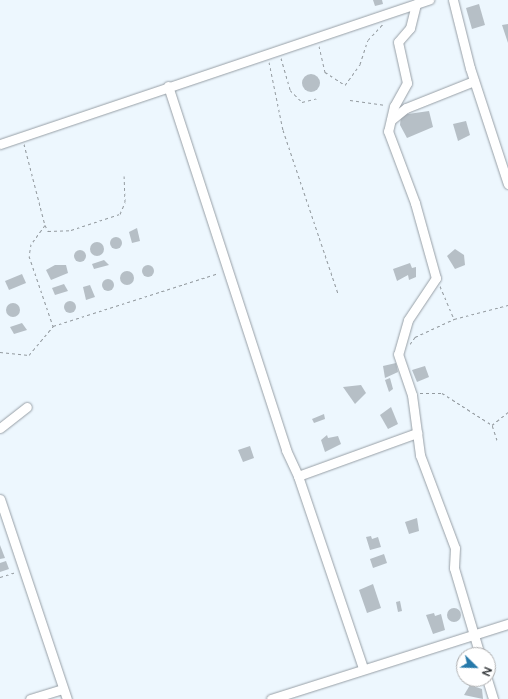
<!DOCTYPE html>
<html>
<head>
<meta charset="utf-8">
<style>
	body { margin:0 }
	#map { position:relative; width:508px; height:699px; overflow:hidden; background:#edf7fe; font-family:"Varela Round",sans-serif }
	div>[style] { position:absolute }
	[style*='--x'] { left:calc(var(--x)*1px); top:calc(var(--y)*1px); width:calc(var(--w)*1px); rotate:calc(var(--a)*1deg) }
	.building>* { inset:0; background:#b6bfc6 }
	.round { border-radius:50% }
	.path>* { height:1px; margin-top:-0.5px; transform-origin:0; background:repeating-linear-gradient(90deg,#949ba0 0 3px,transparent 0 6px) }
	.roads { filter:drop-shadow(0 0 1px #979fa6) drop-shadow(0 0 1px #979fa6) }
	.minor>* { height:9px; margin:-4.5px; padding:0 4.5px; transform-origin:4.5px; border-radius:4.5px; background:#fff }
	span { translate:-50% -50%; white-space:nowrap; text-align:center; line-height:1.15; -webkit-text-stroke:3px #fff; paint-order:stroke }
	.north { position:absolute; left:456px; top:647px; width:40px; height:40px; box-sizing:border-box; background:#fff; border:1px solid #adaeaf; border-radius:50%; rotate:113deg; font-size:11px; font-weight:700; line-height:16px; text-align:center; color:#313538 }
	.north::after { content:''; display:block; margin:auto; width:14px; height:18px; background:#2679aa; clip-path:polygon(50% 0,100% 100%,50% 72%,0 100%) }
</style>
</head>
<body>
<div id="map">
	<div class="building">
		<i style="clip-path:polygon(373px 0,382px 0,383px 4px,375px 6px)"></i>
		<i style="clip-path:polygon(479px 4px,485px 25px,472px 29px,466px 8px)"></i>
		<i style="clip-path:polygon(508px 24px,508px 43px,502px 25px)"></i>
		<i class="round" style="left:302px;top:74px;width:18px;height:18px"></i>
		<i style="clip-path:polygon(429px 111px,433px 127px,407px 138px,400px 125px,401px 115px)"></i>
		<i style="clip-path:polygon(466px 121px,470px 135px,458px 141px,453px 124px)"></i>
		<i style="clip-path:polygon(137px 228px,140px 241px,132px 243px,129px 232px)"></i>
		<i class="round" style="left:110px;top:237px;width:12px;height:12px"></i>
		<i class="round" style="left:90px;top:242px;width:14px;height:14px"></i>
		<i style="clip-path:polygon(455px 249px,464px 255px,465px 265px,455px 269px,447px 256px)"></i>
		<i class="round" style="left:74px;top:250px;width:12px;height:12px"></i>
		<i style="clip-path:polygon(104px 260px,109px 265px,94px 269px,92px 264px)"></i>
		<i style="clip-path:polygon(410px 263px,412px 268px,416px 267px,416px 277px,409px 280px,408px 275px,397px 281px,393px 269px)"></i>
		<i class="round" style="left:142px;top:265px;width:12px;height:12px"></i>
		<i style="clip-path:polygon(55px 265px,66px 265px,68px 273px,51px 280px,46px 270px)"></i>
		<i class="round" style="left:120px;top:271px;width:14px;height:14px"></i>
		<i style="clip-path:polygon(22px 274px,26px 283px,9px 290px,5px 281px)"></i>
		<i class="round" style="left:102px;top:279px;width:12px;height:12px"></i>
		<i style="clip-path:polygon(64px 284px,68px 291px,55px 295px,52px 288px)"></i>
		<i style="clip-path:polygon(90px 285px,95px 297px,86px 300px,83px 287px)"></i>
		<i class="round" style="left:64px;top:301px;width:12px;height:12px"></i>
		<i class="round" style="left:6px;top:303px;width:14px;height:14px"></i>
		<i style="clip-path:polygon(22px 323px,27px 330px,14px 334px,10px 327px)"></i>
		<i style="clip-path:polygon(396px 363px,398px 372px,385px 378px,383px 366px)"></i>
		<i style="clip-path:polygon(425px 366px,429px 377px,417px 382px,412px 370px)"></i>
		<i style="clip-path:polygon(390px 378px,393px 389px,389px 392px,385px 380px)"></i>
		<i style="clip-path:polygon(361px 385px,366px 393px,355px 404px,343px 387px)"></i>
		<i style="clip-path:polygon(391px 407px,398px 424px,388px 429px,380px 415px)"></i>
		<i style="clip-path:polygon(324px 414px,325px 419px,314px 423px,312px 419px)"></i>
		<i style="clip-path:polygon(327px 435px,328px 438px,338px 436px,341px 444px,325px 452px,321px 440px)"></i>
		<i style="clip-path:polygon(250px 446px,254px 458px,243px 462px,238px 450px)"></i>
		<i style="clip-path:polygon(417px 518px,419px 531px,409px 534px,405px 522px)"></i>
		<i style="clip-path:polygon(371px 536px,372px 539px,378px 537px,381px 547px,370px 550px,366px 537px)"></i>
		<i style="clip-path:polygon(0 545px,5px 558px,0 559px)"></i>
		<i style="clip-path:polygon(384px 554px,387px 563px,373px 568px,370px 559px)"></i>
		<i style="clip-path:polygon(6px 561px,9px 569px,0 572px,0 563px)"></i>
		<i style="clip-path:polygon(373px 584px,381px 608px,367px 613px,359px 590px)"></i>
		<i style="clip-path:polygon(400px 601px,402px 611px,398px 612px,396px 602px)"></i>
		<i class="round" style="left:447px;top:608px;width:14px;height:14px"></i>
		<i style="clip-path:polygon(434px 613px,435px 616px,441px 614px,445px 630px,433px 634px,426px 615px)"></i>
		<i style="clip-path:polygon(470px 685px,482px 689px,483px 699px,464px 695px)"></i>
	</div>
	<div class="path">
		<i style="--x:319;--y:46;--w:27;--a:77"></i>
		<i style="--x:325;--y:72;--w:24;--a:33"></i>
		<i style="--x:345;--y:85;--w:26;--a:-54"></i>
		<i style="--x:360;--y:64;--w:25;--a:-72"></i>
		<i style="--x:368;--y:40;--w:22;--a:-47"></i>
		<i style="--x:281;--y:58;--w:33;--a:74"></i>
		<i style="--x:290;--y:90;--w:17;--a:45"></i>
		<i style="--x:302;--y:102;--w:16;--a:-14"></i>
		<i style="--x:269;--y:62;--w:69;--a:78.4"></i>
		<i style="--x:283;--y:130;--w:172;--a:71.4"></i>
		<i style="--x:350;--y:100;--w:36;--a:8"></i>
		<i style="--x:24;--y:144;--w:84;--a:75.5"></i>
		<i style="--x:45;--y:225;--w:24;--a:126"></i>
		<i style="--x:31;--y:244;--w:12;--a:99"></i>
		<i style="--x:29;--y:256;--w:74;--a:71.1"></i>
		<i style="--x:45;--y:225;--w:7;--a:63"></i>
		<i style="--x:48;--y:231;--w:23;--a:-2"></i>
		<i style="--x:71;--y:230;--w:52;--a:-18.1"></i>
		<i style="--x:120;--y:214;--w:13;--a:-67"></i>
		<i style="--x:125;--y:202;--w:26;--a:-92"></i>
		<i style="--x:440;--y:286;--w:36;--a:67"></i>
		<i style="--x:454;--y:319;--w:56;--a:-14.5"></i>
		<i style="--x:410;--y:344;--w:9;--a:-54"></i>
		<i style="--x:415;--y:337;--w:43;--a:-24.8"></i>
		<i style="--x:0;--y:352;--w:29;--a:6"></i>
		<i style="--x:29;--y:355;--w:38;--a:-50"></i>
		<i style="--x:53;--y:326;--w:174;--a:-17.7"></i>
		<i style="--x:420;--y:393;--w:22;--a:0"></i>
		<i style="--x:442;--y:393;--w:59;--a:32.6"></i>
		<i style="--x:497;--y:440;--w:16;--a:-108"></i>
		<i style="--x:492;--y:425;--w:21;--a:-39"></i>
		<i style="--x:0;--y:577;--w:17;--a:-17"></i>
	</div>
	<div class="roads">
		<div class="minor">
			<i style="--x:453;--y:0;--w:70;--a:76"></i>
			<i style="--x:470;--y:68;--w:122;--a:71.9"></i>
			<i style="--x:416;--y:4;--w:25;--a:104"></i>
			<i style="--x:410;--y:28;--w:18;--a:131"></i>
			<i style="--x:398;--y:42;--w:42;--a:77.6"></i>
			<i style="--x:407;--y:83;--w:26;--a:119"></i>
			<i style="--x:394;--y:106;--w:26;--a:103"></i>
			<i style="--x:388;--y:131;--w:77;--a:69.4"></i>
			<i style="--x:415;--y:203;--w:78;--a:74.4"></i>
			<i style="--x:436;--y:278;--w:50;--a:123.7"></i>
			<i style="--x:408;--y:320;--w:35;--a:106"></i>
			<i style="--x:398;--y:354;--w:43;--a:71.1"></i>
			<i style="--x:412;--y:395;--w:61;--a:82.4"></i>
			<i style="--x:420;--y:455;--w:99;--a:69.4"></i>
			<i style="--x:455;--y:548;--w:20;--a:93"></i>
			<i style="--x:454;--y:568;--w:91;--a:73.4"></i>
			<i style="--x:168;--y:86;--w:383;--a:72"></i>
			<i style="--x:286;--y:450;--w:29;--a:65"></i>
			<i style="--x:298;--y:476;--w:203;--a:71.3"></i>
			<i style="--x:391;--y:120;--w:19;--a:-39"></i>
			<i style="--x:406;--y:108;--w:73;--a:-21.7"></i>
			<i style="--x:0;--y:144;--w:453;--a:-18.6"></i>
			<i style="--x:0;--y:428;--w:34;--a:-38"></i>
			<i style="--x:298;--y:476;--w:127;--a:-19.9"></i>
			<i style="--x:0;--y:499;--w:211;--a:71.5"></i>
			<i style="--x:487;--y:679;--w:21;--a:73"></i>
			<i style="--x:30;--y:699;--w:34;--a:-17"></i>
			<i style="--x:271;--y:699;--w:249;--a:-17.6"></i>
		</div>
	</div>
	<div class="north">N</div>
</div>
</body>
</html>
